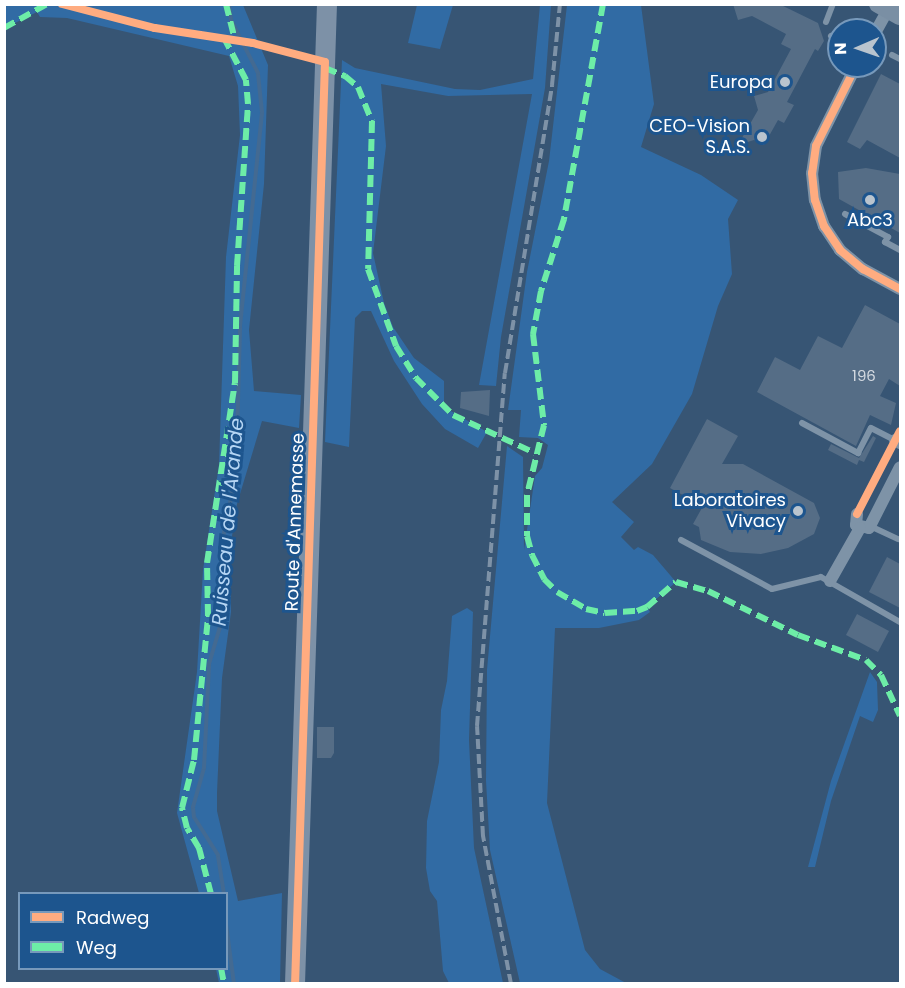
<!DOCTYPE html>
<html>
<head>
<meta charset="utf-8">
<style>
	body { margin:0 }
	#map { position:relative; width:905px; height:988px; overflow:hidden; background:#375574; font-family:Poppins,sans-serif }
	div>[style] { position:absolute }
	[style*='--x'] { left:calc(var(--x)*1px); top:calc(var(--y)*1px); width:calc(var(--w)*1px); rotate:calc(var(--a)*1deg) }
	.green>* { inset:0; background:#316ba4 }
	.stream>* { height:4px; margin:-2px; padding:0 2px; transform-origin:2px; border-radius:2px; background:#436a92 }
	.building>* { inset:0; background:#556d86 }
	.lane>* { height:6px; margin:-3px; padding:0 3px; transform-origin:3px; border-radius:3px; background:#7e93a7 }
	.street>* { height:12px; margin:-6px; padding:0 6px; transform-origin:6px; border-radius:6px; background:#7e93a7 }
	.secondary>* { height:18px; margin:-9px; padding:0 9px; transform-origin:9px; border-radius:9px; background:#7a8fa4 }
	.primary>* { height:20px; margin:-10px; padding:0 10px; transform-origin:10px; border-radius:10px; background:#7d91a7 }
	.rail>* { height:4px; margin-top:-2px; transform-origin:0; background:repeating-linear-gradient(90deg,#7e92a7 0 10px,transparent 0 14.5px) }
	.quiet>* { height:6px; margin-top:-3px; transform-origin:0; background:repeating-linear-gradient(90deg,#6deda7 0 12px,transparent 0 18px) }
	.cycleway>* { height:8px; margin:-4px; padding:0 4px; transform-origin:4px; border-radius:4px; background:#ffac80 }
	.dots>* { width:16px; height:16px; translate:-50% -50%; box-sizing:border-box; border:3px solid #1d558e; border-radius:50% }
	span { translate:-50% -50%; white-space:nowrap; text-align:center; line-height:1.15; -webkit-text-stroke:6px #1d558e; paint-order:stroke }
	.number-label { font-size:15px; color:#d4dae1 }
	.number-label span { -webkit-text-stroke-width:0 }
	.poi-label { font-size:18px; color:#fff }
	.right { translate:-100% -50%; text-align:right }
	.street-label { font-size:18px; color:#fff }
	.water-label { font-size:20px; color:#b6d6f4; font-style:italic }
	.frame { position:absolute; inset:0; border:6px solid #fff; pointer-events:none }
	.legend { position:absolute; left:18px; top:892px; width:210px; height:78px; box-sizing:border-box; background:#1d558e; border:2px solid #79b; margin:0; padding:8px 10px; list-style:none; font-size:18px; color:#fff }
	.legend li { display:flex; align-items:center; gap:12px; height:30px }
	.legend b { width:30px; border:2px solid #79b }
	.north { position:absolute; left:827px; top:18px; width:60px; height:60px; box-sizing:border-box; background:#1d558e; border:2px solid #79b; border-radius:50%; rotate:268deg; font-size:16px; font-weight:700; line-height:24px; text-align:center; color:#fff }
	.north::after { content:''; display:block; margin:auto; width:21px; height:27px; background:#b9c4ce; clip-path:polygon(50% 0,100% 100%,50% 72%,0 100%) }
</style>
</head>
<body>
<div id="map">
	<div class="green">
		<i style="clip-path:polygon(5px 4px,243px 5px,268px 65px,264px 184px,249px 330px,254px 391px,301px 395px,299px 428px,262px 421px,237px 504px,230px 549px,231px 612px,222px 678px,217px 793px,217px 811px,238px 901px,282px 893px,280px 983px,219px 983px,216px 969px,226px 968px,226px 894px,199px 893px,177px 813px,197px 672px,203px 570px,219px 465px,226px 257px,240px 135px,238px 86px,229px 56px,67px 18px,40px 17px,37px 12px,5px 28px)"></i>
		<i style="clip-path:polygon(417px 5px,453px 5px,440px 49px,408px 43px)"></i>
		<i style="clip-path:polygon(540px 5px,551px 5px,545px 88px,501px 337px,496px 386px,479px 385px,532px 94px,448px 96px,381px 84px,386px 146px,373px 253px,384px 303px,393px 327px,414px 358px,444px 381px,444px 407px,487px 432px,478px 448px,445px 429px,422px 404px,394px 361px,371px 311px,362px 311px,355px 318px,349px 447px,325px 442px,342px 60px,355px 68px,455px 89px,480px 90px,533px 79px)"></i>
		<i style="clip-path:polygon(567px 5px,641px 5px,654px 104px,641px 147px,701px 175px,738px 200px,728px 219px,732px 274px,718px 306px,692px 394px,652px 464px,612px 502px,634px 522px,621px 537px,634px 550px,638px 547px,653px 555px,676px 582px,647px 607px,650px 612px,639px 620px,599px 628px,555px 628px,547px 803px,585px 950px,600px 969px,626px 983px,520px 983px,490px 850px,486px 781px,487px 670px,507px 446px,523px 457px,524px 550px,535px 476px,542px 468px,548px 445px,538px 438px,519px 437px,521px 410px,508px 410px,527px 272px,549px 161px)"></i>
		<i style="clip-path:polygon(467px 608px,473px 612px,469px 740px,474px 848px,503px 983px,449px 983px,443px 971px,437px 901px,430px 891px,426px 868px,427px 821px,439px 762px,441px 710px,447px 681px,452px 616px)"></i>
		<i style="clip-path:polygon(870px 672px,877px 682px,878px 710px,873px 722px,860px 716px,831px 801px,815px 867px,808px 867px,831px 781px)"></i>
	</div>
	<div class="stream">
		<i style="--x:224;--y:894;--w:39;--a:-99"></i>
		<i style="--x:218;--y:855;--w:45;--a:-122.3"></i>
		<i style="--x:194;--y:817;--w:10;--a:-96"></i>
		<i style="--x:193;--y:807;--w:41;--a:-74.2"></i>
		<i style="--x:204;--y:768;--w:104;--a:-87.2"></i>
		<i style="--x:209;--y:664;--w:46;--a:-73.5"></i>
		<i style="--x:222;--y:620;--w:32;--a:-95"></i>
		<i style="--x:219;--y:588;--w:50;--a:-85.4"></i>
		<i style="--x:223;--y:538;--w:66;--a:-78.7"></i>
		<i style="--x:236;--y:473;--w:147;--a:-88.4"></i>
		<i style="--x:240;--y:326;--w:215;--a:-84.1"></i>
		<i style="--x:262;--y:112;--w:39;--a:-96"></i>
		<i style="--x:258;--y:73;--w:59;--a:-117"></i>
		<i style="--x:231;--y:20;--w:16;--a:-97"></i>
		<i style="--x:226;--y:924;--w:61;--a:82.4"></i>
	</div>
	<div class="building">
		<i style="clip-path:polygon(733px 4px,779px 4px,818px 23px,824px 41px,818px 51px,815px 49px,787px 102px,794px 105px,784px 123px,778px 120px,764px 145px,754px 140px,738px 145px,758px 110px,754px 96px,768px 92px,791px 49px,781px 44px,786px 34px,752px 16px,738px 20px)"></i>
		<i style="clip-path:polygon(881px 74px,900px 84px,900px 158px,867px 140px,860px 149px,847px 142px)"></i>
		<i style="clip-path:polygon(866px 168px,900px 174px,900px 233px,839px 199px,838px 172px)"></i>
		<i style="clip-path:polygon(865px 305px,900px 324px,900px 386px,889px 379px,880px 396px,896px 403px,891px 425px,870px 415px,856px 446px,757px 392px,775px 357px,800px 370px,818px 336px,842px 348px)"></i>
		<i style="clip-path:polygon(490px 390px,489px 416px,460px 408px,461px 392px)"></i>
		<i style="clip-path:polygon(707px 419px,738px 436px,722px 464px,743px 464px,814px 503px,820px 518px,814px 534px,788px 548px,761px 554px,730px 552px,701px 540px,699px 527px,693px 524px,703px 506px,670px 488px)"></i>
		<i style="clip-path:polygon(873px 436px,876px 438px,864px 462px,859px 460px,857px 465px,828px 450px,831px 444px,859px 458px)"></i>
		<i style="clip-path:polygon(887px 557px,900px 564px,900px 608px,869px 592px)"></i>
		<i style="clip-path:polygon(857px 614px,889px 631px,878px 652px,846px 635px)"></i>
		<i style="clip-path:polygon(317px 727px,334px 727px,334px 753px,331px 758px,317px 758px)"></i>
	</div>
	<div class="lane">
		<i style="--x:826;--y:22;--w:19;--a:-69"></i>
		<i style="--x:831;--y:36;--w:11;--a:41"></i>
		<i style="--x:892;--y:55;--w:9;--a:27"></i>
		<i style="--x:845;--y:214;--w:49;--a:28.1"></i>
		<i style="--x:888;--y:237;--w:6;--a:121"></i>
		<i style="--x:885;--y:242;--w:17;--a:28"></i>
		<i style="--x:802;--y:423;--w:64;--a:28.2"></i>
		<i style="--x:858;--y:453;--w:28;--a:-63"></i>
		<i style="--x:871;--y:428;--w:27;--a:27"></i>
		<i style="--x:870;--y:526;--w:31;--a:25"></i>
		<i style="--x:681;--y:540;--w:103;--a:28.3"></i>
		<i style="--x:772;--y:589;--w:50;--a:-13.8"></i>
		<i style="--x:821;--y:577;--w:91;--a:29.7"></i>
	</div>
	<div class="street">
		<i style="--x:875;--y:33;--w:33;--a:-61"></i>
		<i style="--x:856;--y:66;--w:89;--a:116.6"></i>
		<i style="--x:816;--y:146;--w:27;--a:98"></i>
		<i style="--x:812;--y:173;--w:27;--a:84"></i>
		<i style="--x:815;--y:200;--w:28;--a:71"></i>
		<i style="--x:824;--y:226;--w:29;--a:56"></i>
		<i style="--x:840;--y:250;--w:30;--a:40"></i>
		<i style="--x:863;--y:269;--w:42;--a:28.4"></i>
		<i style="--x:895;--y:440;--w:6;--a:31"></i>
		<i style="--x:857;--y:514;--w:11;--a:95"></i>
		<i style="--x:856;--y:525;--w:13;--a:13"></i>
		<i style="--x:869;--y:528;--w:68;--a:-63.1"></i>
		<i style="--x:830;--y:581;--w:61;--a:-60.5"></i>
	</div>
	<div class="secondary">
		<i style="--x:878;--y:4;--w:25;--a:29"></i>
	</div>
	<div class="primary">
		<i style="--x:295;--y:984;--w:981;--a:-88.13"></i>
	</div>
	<div class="rail">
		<i style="--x:511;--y:984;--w:151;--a:-100.7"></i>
		<i style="--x:483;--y:836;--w:110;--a:-93.1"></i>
		<i style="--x:477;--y:726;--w:354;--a:-85.5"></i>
		<i style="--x:505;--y:373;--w:292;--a:-80.7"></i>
		<i style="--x:552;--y:85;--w:81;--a:-84.4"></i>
	</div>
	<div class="quiet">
		<i style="--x:226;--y:4;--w:36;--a:76"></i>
		<i style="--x:603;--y:4;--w:219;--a:100.3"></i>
		<i style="--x:564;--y:219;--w:76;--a:107.7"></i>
		<i style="--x:541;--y:291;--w:44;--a:100.5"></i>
		<i style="--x:533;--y:334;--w:92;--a:83.1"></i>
		<i style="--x:544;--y:425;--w:72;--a:103.7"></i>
		<i style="--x:527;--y:495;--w:41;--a:90"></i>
		<i style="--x:527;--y:536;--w:20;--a:75"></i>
		<i style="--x:532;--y:555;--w:27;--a:63"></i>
		<i style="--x:544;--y:579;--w:18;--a:45"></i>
		<i style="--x:557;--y:592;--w:34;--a:30"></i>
		<i style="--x:586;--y:609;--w:19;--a:12"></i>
		<i style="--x:605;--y:613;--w:32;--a:-4"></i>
		<i style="--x:637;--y:611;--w:11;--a:-22"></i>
		<i style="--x:647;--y:607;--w:38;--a:-41"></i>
		<i style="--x:676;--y:582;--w:33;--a:16"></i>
		<i style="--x:708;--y:591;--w:100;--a:26.1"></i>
		<i style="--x:798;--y:635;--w:72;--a:20.2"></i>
		<i style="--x:866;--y:660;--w:21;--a:45"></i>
		<i style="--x:881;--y:675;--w:45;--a:65.1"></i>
		<i style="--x:4;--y:28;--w:49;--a:-29.2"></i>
		<i style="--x:325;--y:68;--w:22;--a:22"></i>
		<i style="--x:345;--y:76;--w:17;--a:40"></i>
		<i style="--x:358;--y:87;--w:37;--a:68"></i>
		<i style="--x:372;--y:121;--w:148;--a:91.5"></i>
		<i style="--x:368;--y:269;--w:82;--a:70"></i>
		<i style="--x:396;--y:346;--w:38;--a:58"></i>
		<i style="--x:416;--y:378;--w:52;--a:45"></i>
		<i style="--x:453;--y:415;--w:90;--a:24.9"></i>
		<i style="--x:211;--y:894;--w:48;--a:-104.6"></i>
		<i style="--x:199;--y:848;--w:23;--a:-121"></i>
		<i style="--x:187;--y:828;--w:21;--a:-104"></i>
		<i style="--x:182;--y:808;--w:49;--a:-76"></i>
		<i style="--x:194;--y:760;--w:145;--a:-84.4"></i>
		<i style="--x:208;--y:616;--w:53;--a:-91.1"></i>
		<i style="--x:207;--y:563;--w:182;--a:-81.2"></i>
		<i style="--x:235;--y:383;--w:117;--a:-89"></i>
		<i style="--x:237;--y:266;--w:162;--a:-86.1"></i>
		<i style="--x:248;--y:104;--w:24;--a:-95"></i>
		<i style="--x:246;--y:80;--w:47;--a:-117.6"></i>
		<i style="--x:221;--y:968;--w:16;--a:79"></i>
	</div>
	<div class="cycleway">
		<i style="--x:62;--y:4;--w:96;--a:14.5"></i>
		<i style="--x:155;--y:28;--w:99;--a:8.7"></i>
		<i style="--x:253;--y:43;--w:74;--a:14.8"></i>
		<i style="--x:325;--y:62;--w:922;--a:91.86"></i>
		<i style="--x:856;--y:66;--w:89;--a:116.6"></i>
		<i style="--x:816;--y:146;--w:27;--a:98"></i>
		<i style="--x:812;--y:173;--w:27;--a:84"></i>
		<i style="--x:815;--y:200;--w:28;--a:71"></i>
		<i style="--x:824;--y:226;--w:29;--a:56"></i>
		<i style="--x:840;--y:250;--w:30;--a:40"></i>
		<i style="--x:863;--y:269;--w:42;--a:28.4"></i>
		<i style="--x:857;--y:514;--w:93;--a:-62.6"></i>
	</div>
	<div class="dots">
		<i style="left:785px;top:82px;background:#b9c4ce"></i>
		<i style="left:762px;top:137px;background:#b9c4ce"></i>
		<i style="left:870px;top:200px;background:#b9c4ce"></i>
		<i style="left:798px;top:511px;background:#b9c4ce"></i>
	</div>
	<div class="number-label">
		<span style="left:864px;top:376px">196</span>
	</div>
	<div class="poi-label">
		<span class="right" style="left:773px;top:82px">Europa</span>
		<span class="right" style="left:750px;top:137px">CEO-Vision<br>S.A.S.</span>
		<span style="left:870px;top:220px">Abc3</span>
		<span class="right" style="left:786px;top:511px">Laboratoires<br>Vivacy</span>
	</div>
	<div class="street-label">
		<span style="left:295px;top:522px;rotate:-88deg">Route d'Annemasse</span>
	</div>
	<div class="water-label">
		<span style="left:228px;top:522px;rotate:-85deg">Ruisseau de l'Arande</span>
	</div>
	<div class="frame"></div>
	<ul class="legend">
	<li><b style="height:8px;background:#ffac80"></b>Radweg</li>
	<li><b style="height:8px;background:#6deda7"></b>Weg</li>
	</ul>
	<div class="north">N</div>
</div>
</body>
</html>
